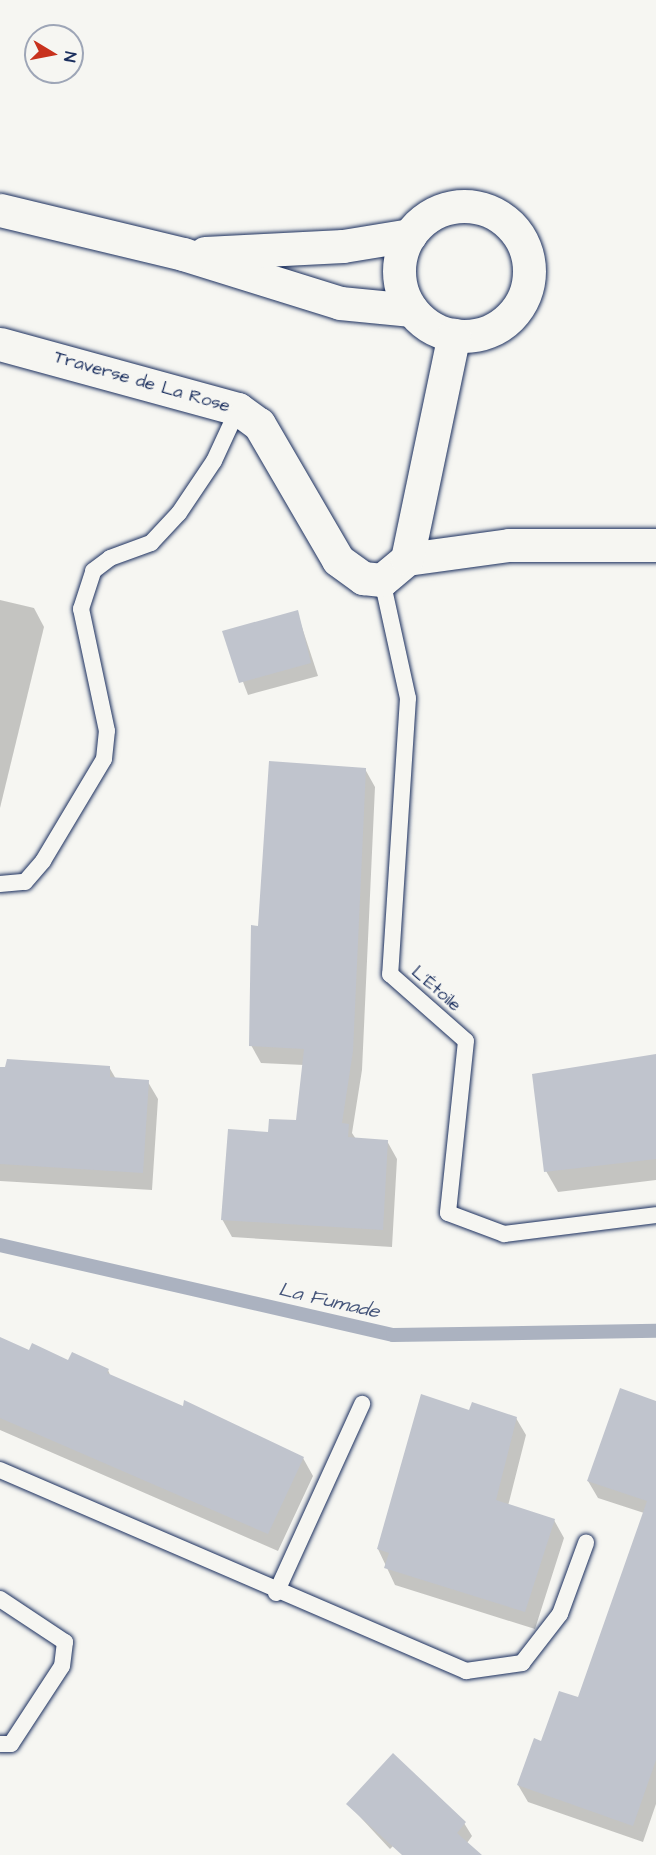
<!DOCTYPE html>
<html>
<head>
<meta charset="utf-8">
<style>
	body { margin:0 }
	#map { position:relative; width:656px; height:1855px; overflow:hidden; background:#f6f6f2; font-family:"Architects Daughter",sans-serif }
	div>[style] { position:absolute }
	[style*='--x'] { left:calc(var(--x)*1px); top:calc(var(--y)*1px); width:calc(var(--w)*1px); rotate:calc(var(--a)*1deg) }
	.shadow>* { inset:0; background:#0003 }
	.stream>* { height:14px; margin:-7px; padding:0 7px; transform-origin:7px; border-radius:7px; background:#abb2c0 }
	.building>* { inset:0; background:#c0c4cd }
	.roads { filter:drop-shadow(0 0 2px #1b2f5e) drop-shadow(0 0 2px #1b2f5e) }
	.service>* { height:16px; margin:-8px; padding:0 8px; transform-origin:8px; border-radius:8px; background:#f6f6f2 }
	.minor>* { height:33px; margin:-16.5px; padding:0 16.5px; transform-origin:16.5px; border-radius:16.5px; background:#f6f6f2 }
	.minor>.ring { margin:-16.5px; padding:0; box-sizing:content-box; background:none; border:33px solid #f6f6f2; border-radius:50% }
	span { translate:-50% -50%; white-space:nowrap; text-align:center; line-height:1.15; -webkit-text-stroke:4.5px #f6f6f2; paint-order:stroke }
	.street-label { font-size:18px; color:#1b2f5e }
	.water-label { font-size:20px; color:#46567b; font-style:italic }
	.north { position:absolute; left:24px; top:24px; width:60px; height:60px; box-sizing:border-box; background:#f6f6f2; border:2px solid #9ea6b7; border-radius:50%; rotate:100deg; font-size:16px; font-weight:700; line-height:24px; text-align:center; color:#1b2f5e }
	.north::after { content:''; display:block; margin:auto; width:21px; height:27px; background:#c8321e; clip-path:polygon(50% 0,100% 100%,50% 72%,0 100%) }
</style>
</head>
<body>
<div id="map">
	<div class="shadow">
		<i style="clip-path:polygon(0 600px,34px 608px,44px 627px,0 808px)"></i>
		<i style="clip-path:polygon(297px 612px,318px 676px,248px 695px,224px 632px)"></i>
		<i style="clip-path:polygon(365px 769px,375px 787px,362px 1070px,352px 1133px,356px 1139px,387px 1141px,397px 1159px,392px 1247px,232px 1237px,222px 1219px,269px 1133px,297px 1122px,304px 1065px,261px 1063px,251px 1045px,259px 928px)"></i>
		<i style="clip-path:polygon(656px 1056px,656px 1180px,558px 1192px,546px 1171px)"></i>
		<i style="clip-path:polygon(109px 1067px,116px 1079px,148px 1082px,158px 1099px,152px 1190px,0 1181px,0 1068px)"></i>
		<i style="clip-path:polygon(0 1344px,108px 1370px,111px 1377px,303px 1458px,313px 1476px,278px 1551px,0 1430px)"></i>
		<i style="clip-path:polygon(656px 1402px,656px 1804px,643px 1842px,528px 1802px,518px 1785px,542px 1742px,579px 1699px,644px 1513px,598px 1498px,588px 1481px)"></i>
		<i style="clip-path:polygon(470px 1412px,516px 1418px,526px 1435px,508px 1506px,554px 1520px,564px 1538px,535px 1629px,395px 1585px,378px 1549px)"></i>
		<i style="clip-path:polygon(348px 1804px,464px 1823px,472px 1836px,467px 1843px,479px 1855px,415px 1855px,399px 1840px,390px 1849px)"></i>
	</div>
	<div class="stream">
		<i style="--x:0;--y:1245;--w:403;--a:12.9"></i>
		<i style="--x:393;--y:1335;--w:263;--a:-0.9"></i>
	</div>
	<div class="building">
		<i style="clip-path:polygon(298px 610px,311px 663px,239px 683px,222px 631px)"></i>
		<i style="clip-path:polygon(269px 761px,366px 768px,353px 1051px,342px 1123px,349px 1124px,348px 1137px,388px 1140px,383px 1230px,221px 1220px,228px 1129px,268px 1132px,269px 1119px,296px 1120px,304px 1049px,249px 1046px,251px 925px,258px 926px)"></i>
		<i style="clip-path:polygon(656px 1054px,656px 1159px,544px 1172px,532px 1074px)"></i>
		<i style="clip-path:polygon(7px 1059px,110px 1066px,110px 1077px,149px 1080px,143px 1173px,0 1164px,0 1067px,5px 1067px)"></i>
		<i style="clip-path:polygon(0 1337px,29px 1350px,32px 1343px,68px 1360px,72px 1352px,109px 1369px,107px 1373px,183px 1406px,184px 1400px,304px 1457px,268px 1534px,0 1418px)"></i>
		<i style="clip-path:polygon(620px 1388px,656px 1401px,656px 1760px,633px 1826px,517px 1785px,534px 1738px,541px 1741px,559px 1691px,578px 1697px,647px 1501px,587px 1481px)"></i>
		<i style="clip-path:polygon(421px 1394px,469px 1410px,472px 1402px,517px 1417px,496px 1500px,555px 1519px,525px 1612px,384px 1568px,389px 1553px,377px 1549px)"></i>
		<i style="clip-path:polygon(393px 1753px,466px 1822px,457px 1833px,482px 1855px,402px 1855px,346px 1804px)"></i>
	</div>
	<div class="roads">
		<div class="service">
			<i style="--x:382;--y:580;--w:121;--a:77.6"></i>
			<i style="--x:408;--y:698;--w:277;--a:93.7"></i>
			<i style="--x:390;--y:974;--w:101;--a:41.4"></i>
			<i style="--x:466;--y:1041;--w:173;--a:96"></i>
			<i style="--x:448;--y:1213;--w:60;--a:20.6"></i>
			<i style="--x:504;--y:1234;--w:153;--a:-7.1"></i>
			<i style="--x:0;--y:884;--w:25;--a:-5"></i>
			<i style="--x:25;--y:882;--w:28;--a:-49"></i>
			<i style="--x:43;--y:861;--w:119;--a:-59.1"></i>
			<i style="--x:104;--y:759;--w:28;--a:-84"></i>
			<i style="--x:107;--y:731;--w:125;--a:-102"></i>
			<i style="--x:81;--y:609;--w:40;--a:-72"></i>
			<i style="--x:93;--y:571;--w:21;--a:-37"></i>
			<i style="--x:110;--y:558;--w:44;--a:-20.1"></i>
			<i style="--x:151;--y:543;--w:41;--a:-47"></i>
			<i style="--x:179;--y:513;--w:63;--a:-56.1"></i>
			<i style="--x:214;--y:461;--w:57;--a:-65.2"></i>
			<i style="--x:0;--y:1470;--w:508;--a:23.33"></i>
			<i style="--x:466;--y:1671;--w:57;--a:-8.1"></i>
			<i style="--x:522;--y:1663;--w:62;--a:-52.2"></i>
			<i style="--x:560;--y:1614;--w:76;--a:-69.9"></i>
			<i style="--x:276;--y:1593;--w:208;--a:-65.5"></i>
			<i style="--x:0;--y:1599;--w:78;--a:33.5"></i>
			<i style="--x:65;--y:1642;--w:24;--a:97"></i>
			<i style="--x:62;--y:1666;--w:93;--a:123.2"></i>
			<i style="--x:11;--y:1744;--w:11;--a:180"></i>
		</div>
		<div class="minor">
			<i class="ring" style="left:399px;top:206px;width:97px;height:97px"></i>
			<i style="--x:0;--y:210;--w:188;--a:13.5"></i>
			<i style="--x:183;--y:254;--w:164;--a:17.3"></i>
			<i style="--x:340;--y:303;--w:72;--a:5.6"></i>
			<i style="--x:205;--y:253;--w:138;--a:-2.9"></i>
			<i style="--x:343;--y:246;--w:68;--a:-9.3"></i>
			<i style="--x:0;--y:344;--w:247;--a:15.3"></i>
			<i style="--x:238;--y:409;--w:26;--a:36"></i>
			<i style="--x:259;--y:424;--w:157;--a:59.8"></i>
			<i style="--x:338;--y:560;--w:31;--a:36"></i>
			<i style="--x:363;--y:578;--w:19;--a:6"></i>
			<i style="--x:382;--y:580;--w:33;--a:-40"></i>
			<i style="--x:407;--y:559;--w:103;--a:-7.8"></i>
			<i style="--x:509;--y:545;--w:147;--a:0"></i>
			<i style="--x:407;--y:559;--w:229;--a:-78.2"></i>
		</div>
	</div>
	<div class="street-label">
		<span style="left:142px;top:382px;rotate:16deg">Traverse de La Rose</span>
		<span style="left:436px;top:989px;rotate:41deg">L'Étoile</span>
	</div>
	<div class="water-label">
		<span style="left:329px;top:1301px;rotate:13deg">La Fumade</span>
	</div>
	<div class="north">N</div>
</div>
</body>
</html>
